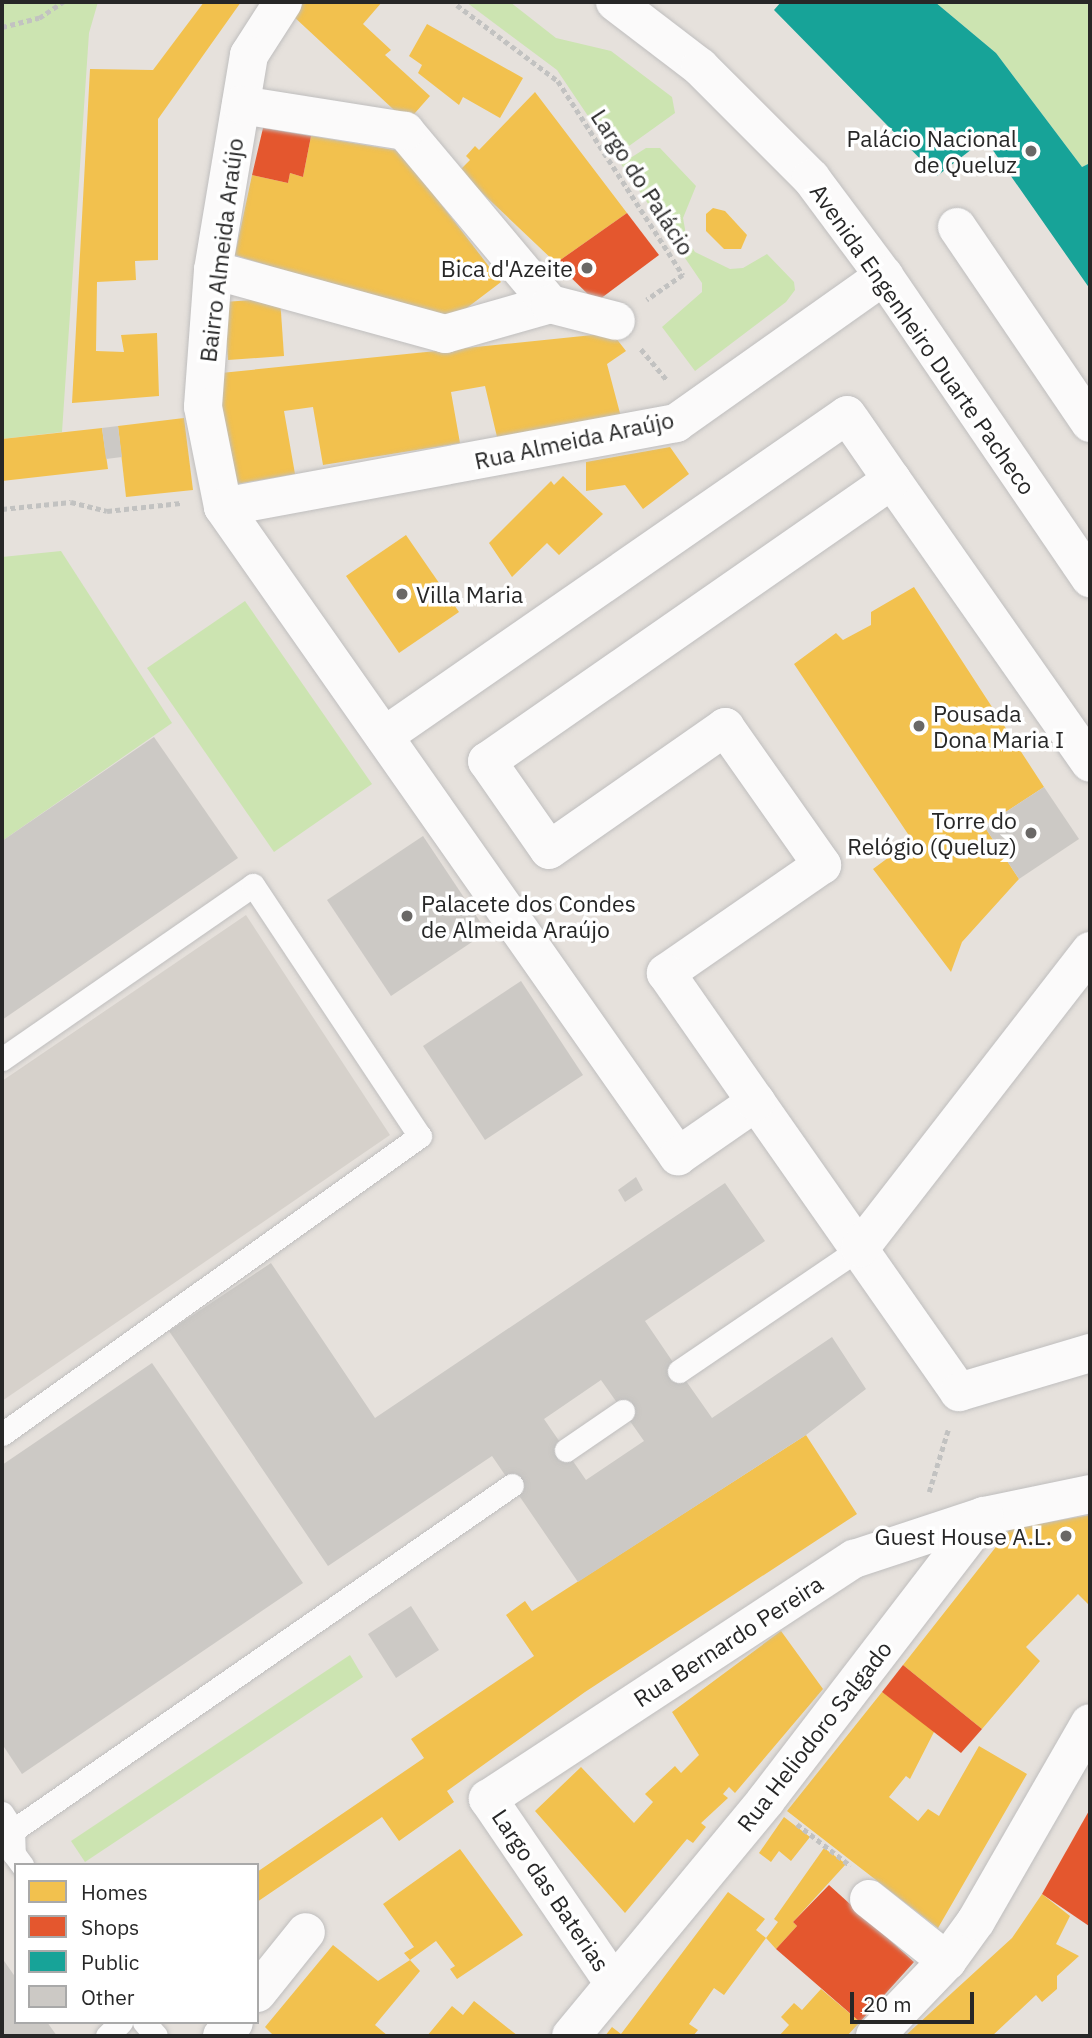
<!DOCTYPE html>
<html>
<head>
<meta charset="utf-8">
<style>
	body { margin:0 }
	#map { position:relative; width:1092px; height:2038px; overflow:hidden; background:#e6e1dc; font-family:"IBM Plex Sans",sans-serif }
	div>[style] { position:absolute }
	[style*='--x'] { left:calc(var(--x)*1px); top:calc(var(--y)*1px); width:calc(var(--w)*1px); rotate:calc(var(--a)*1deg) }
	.green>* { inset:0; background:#cce4b1 }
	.plaza>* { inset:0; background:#d6d1cb }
	.homes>* { inset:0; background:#f2c14e }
	.shops>* { inset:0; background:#e4572e }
	.public>* { inset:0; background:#17a398 }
	.building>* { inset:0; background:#ccc9c5 }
	.path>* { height:4.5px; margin-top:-2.25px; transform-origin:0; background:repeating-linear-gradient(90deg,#c2c2c1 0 5px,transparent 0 8.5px) }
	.roads { filter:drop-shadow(0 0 2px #bfbebe) drop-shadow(0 0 2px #bfbebe) }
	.lane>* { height:23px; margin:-11.5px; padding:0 11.5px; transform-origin:11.5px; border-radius:11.5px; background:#fbfafa }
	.street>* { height:38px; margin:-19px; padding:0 19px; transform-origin:19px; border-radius:19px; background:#fbfafa }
	.secondary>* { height:38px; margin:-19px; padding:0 19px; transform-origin:19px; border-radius:19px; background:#fbfafa }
	.dots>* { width:19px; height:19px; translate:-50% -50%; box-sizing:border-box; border:4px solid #fff; border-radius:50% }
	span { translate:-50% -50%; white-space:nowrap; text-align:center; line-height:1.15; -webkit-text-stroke:7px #fff; paint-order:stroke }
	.poi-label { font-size:23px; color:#272727 }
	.right { translate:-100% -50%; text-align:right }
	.left { translate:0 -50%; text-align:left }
	.street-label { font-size:23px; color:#272727 }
	.frame { position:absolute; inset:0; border:4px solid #272727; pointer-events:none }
	.legend { position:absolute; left:14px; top:1863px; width:245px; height:161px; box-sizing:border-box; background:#fff; border:2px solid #a9a9a9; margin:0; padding:9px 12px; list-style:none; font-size:21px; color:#272727 }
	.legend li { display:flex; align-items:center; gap:14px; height:35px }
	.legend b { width:35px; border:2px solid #a9a9a9 }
	.scale { position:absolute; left:850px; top:1992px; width:124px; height:32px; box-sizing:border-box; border:4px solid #272727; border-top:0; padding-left:9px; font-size:21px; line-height:24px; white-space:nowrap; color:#272727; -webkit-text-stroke:5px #fff; paint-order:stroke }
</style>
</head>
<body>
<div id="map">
	<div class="green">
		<i style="clip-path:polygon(2px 2px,98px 2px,89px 33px,62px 432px,2px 439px)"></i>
		<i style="clip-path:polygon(466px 2px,510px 2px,556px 38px,611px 51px,672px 97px,675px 113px,615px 156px,557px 70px)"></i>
		<i style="clip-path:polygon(935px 2px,1090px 2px,1090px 163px,1082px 167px,996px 53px)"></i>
		<i style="clip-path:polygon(646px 148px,660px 148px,696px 186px,683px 218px,687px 240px,695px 252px,730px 269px,743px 268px,767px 254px,794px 282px,795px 290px,786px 302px,695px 371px,662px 327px,702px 292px,702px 283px,621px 164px)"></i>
		<i style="clip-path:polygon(61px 551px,172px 723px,2px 841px,2px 557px)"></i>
		<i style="clip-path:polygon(245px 601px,372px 784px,274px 852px,147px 668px)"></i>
		<i style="clip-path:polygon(350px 1655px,363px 1677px,85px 1862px,71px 1841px)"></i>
	</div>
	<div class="plaza">
		<i style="clip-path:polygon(246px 915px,390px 1135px,2px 1401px,2px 1081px)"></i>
	</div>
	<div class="homes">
		<i style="clip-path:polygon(204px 2px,241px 2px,158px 119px,158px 260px,135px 261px,136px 280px,97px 282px,96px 351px,124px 352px,121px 335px,157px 333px,159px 396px,72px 403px,90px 69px,153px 70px)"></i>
		<i style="clip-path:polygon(299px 2px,382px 2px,363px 24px,391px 50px,385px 55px,430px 96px,407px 122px,292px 15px)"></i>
		<i style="clip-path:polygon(427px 24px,523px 78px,500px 118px,463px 97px,459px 105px,418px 73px,422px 65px,409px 56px)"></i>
		<i style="clip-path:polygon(535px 92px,627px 213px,556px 263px,459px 171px,470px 160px,466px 156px,475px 146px,479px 150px)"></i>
		<i style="clip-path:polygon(311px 136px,400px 151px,501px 282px,447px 323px,235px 255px,252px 175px,288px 183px,290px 173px,303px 177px)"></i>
		<i style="clip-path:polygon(713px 208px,725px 211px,747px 235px,741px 249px,724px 249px,706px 231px,706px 214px)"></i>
		<i style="clip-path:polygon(280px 298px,284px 356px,228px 360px,224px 302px)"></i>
		<i style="clip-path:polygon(612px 333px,626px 351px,607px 364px,621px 417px,497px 437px,485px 386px,451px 392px,460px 443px,323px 465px,313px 407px,284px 411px,295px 474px,236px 484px,215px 420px,221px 373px)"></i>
		<i style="clip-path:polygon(184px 418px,193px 490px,126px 497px,118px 426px)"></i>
		<i style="clip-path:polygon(102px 428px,108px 469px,2px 481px,2px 439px)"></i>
		<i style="clip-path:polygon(670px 447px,689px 474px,643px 509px,625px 485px,586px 491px,586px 462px)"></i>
		<i style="clip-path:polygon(563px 476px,603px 514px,559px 555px,547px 543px,512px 577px,489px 543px,551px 481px,554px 485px)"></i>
		<i style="clip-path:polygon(406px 535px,459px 612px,399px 653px,346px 576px)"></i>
		<i style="clip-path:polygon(914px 587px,1044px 787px,984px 826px,1019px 879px,962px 942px,951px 972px,873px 869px,912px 840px,794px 664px,836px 633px,843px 640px,871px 625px,871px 612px)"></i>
		<i style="clip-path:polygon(806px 1435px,857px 1514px,585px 1692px,447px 1791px,454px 1802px,399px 1841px,382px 1817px,257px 1902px,257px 1872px,424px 1758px,411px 1739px,534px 1656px,506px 1615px,525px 1601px,532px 1611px)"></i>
		<i style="clip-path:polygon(1090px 1515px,1090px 1606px,1078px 1594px,1026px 1647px,1040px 1661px,982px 1729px,903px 1665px,1010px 1529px)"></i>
		<i style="clip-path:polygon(781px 1631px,823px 1689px,735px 1793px,729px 1787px,723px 1794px,728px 1798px,701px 1823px,706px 1827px,693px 1843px,687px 1839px,625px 1913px,535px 1811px,581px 1767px,634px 1823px,653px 1802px,645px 1794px,675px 1766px,681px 1773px,699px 1755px,672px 1712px)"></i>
		<i style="clip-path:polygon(882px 1692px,935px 1730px,910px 1779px,906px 1776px,889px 1797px,918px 1821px,928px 1809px,939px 1816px,979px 1746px,1027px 1774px,938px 1928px,787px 1811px)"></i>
		<i style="clip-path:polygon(784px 1817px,810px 1837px,791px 1861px,779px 1851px,771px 1862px,759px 1853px)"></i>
		<i style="clip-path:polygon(824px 1848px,846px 1864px,793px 1922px,797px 1926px,776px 1949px,766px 1938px,778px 1922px,774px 1919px)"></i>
		<i style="clip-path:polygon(460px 1849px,523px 1935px,457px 1979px,450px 1969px,455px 1966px,436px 1941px,410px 1960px,404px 1953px,414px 1947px,383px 1904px)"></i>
		<i style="clip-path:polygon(728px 1892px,765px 1919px,756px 1930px,766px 1938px,724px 1995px,714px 1988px,689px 2024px,698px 2030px,693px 2036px,605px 2036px,612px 2027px,621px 2034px)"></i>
		<i style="clip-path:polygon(1042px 1894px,1070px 1916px,1056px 1944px,1079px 1956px,1057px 1976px,1057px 1989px,1042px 2002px,1036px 1995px,992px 2036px,906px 2035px,1012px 1938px)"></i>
		<i style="clip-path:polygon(333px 1945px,378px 1981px,410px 1960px,420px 1971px,375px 2025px,388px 2036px,274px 2036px,265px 2027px)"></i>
		<i style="clip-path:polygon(821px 1989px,860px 2022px,847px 2036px,779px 2036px,789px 2025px,781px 2017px,794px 2003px,802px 2010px)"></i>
		<i style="clip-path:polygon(474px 2001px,518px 2036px,427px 2036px,452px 2006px,463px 2015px)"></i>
	</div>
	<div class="shops">
		<i style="clip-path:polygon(263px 128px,311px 136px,303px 177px,290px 173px,288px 183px,252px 175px)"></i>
		<i style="clip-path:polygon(627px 213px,659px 255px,596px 302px,556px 263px)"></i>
		<i style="clip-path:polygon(903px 1665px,982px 1729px,961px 1753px,882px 1692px)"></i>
		<i style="clip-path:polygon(1090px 1809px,1090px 1923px,1089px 1926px,1042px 1894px)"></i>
		<i style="clip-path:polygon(829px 1885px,914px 1962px,860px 2022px,776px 1949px,797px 1926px,793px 1922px)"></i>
	</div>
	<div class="public">
		<i style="clip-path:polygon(781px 2px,935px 2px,996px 53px,1082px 167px,1090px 163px,1090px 289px,985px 139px,937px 176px,774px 10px)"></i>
	</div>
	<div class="building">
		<i style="clip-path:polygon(118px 426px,122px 457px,106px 459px,102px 428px)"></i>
		<i style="clip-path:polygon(154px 737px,238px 858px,2px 1020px,2px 841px)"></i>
		<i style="clip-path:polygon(1044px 787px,1079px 839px,1019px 879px,984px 826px)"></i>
		<i style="clip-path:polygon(423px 836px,487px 932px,391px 996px,327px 900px)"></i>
		<i style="clip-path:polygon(521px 981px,583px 1075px,485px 1140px,423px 1046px)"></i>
		<i style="clip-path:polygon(636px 1177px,643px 1190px,625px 1202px,618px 1190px)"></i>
		<i style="clip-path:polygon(evenodd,725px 1183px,765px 1241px,645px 1321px,679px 1371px,712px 1418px,832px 1337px,866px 1389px,806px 1435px,578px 1582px,492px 1456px,328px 1566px,169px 1331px,271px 1263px,375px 1418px,725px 1183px,601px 1380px,644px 1441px,586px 1480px,544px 1419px,601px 1380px)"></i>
		<i style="clip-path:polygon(152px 1363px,303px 1583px,22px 1774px,2px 1744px,2px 1465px)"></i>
		<i style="clip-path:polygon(411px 1606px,439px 1650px,396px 1678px,368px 1634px)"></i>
		<i style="clip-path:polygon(2px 1958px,16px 1978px,16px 2022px,47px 2022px,57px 2036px,2px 2036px)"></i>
	</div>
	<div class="path">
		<i style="--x:457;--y:5;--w:126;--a:37"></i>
		<i style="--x:558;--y:81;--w:231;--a:57.2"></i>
		<i style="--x:683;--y:275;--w:44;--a:145.2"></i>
		<i style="--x:2;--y:27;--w:38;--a:-14"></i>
		<i style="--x:39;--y:18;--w:29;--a:-34"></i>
		<i style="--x:641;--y:349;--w:40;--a:50"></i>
		<i style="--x:2;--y:509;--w:69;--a:-5.8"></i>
		<i style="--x:71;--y:502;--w:37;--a:14"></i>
		<i style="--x:107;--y:511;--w:74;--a:-6.2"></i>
		<i style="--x:929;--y:1492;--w:65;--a:-73"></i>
		<i style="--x:797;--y:1824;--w:68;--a:37.9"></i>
	</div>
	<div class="roads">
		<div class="lane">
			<i style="--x:2;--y:1059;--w:305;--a:-34.7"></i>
			<i style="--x:253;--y:885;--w:301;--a:56.4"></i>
			<i style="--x:420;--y:1136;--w:513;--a:144.51"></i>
			<i style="--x:679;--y:1371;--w:219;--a:-34.2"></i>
			<i style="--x:566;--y:1450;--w:69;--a:-34.4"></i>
			<i style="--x:2;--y:1813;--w:20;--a:57"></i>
			<i style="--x:13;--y:1830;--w:24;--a:88"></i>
			<i style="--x:14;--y:1854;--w:14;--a:54"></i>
			<i style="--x:2;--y:1838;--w:620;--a:-34.69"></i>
			<i style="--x:144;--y:2022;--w:18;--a:49"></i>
			<i style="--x:107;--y:2036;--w:20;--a:-45"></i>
		</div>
		<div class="street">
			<i style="--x:283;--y:2;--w:63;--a:122.7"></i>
			<i style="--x:249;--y:55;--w:218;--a:99.5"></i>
			<i style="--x:213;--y:270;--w:137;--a:94.2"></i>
			<i style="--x:203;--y:407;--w:102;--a:78.7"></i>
			<i style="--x:223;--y:507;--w:793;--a:54.97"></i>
			<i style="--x:678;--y:1156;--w:95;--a:-34.7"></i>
			<i style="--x:756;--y:1102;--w:354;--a:55"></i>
			<i style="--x:959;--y:1392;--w:137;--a:-16.6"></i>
			<i style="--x:957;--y:227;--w:237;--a:55.8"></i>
			<i style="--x:213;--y:270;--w:241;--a:15.4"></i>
			<i style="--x:445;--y:334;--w:109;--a:-15.9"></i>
			<i style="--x:550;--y:304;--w:226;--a:-130"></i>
			<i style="--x:405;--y:131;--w:166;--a:-171"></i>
			<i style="--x:550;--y:304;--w:68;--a:14.4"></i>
			<i style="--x:892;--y:480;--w:345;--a:55"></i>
			<i style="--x:223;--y:507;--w:461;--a:-10.5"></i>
			<i style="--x:676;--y:423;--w:255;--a:-35.3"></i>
			<i style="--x:384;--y:736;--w:563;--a:-34.73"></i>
			<i style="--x:847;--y:415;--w:79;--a:55.3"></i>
			<i style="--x:892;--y:480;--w:493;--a:145.2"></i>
			<i style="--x:487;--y:761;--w:108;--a:55.1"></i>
			<i style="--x:549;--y:850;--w:215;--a:-34.9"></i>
			<i style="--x:725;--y:727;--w:169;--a:54.9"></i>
			<i style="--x:822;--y:865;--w:190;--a:145.3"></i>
			<i style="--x:666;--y:973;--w:157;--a:55.1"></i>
			<i style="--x:860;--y:1248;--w:376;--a:-52.2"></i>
			<i style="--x:869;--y:1899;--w:100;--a:38.5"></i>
			<i style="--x:613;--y:1982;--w:222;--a:-124.3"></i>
			<i style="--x:488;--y:1799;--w:438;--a:-33.3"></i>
			<i style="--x:854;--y:1559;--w:137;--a:-18.3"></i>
			<i style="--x:984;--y:1516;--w:108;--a:-11.7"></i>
			<i style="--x:257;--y:1993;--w:78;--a:-51.2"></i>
			<i style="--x:222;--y:2036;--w:18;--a:-49"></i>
			<i style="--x:571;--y:2036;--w:306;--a:-50.4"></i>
			<i style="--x:766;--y:1800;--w:358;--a:-52.5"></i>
			<i style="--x:875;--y:2036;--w:104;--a:-46.2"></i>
			<i style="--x:947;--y:1961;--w:49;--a:-54.1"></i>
			<i style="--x:976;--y:1921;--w:228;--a:-60.1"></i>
		</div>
		<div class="secondary">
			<i style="--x:615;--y:2;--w:107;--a:37.4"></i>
			<i style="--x:700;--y:67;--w:157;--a:45"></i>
			<i style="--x:811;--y:178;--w:122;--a:53.3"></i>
			<i style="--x:884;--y:276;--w:366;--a:55.7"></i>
		</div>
	</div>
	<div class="dots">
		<i style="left:1031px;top:151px;background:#6a6866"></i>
		<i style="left:587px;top:268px;background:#6a6866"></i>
		<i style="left:402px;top:594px;background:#6a6866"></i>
		<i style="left:919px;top:726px;background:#6a6866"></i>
		<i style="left:1031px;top:833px;background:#6a6866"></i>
		<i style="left:407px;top:916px;background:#6a6866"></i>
		<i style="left:1066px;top:1536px;background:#6a6866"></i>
	</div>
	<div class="poi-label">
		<span class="right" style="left:1017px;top:151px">Palácio Nacional<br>de Queluz</span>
		<span class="right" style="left:573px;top:268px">Bica d'Azeite</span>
		<span class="left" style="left:416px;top:594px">Villa Maria</span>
		<span class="left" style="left:933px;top:726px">Pousada<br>Dona Maria I</span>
		<span class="right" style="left:1017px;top:833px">Torre do<br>Relógio (Queluz)</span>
		<span class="left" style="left:421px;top:916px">Palacete dos Condes<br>de Almeida Araújo</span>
		<span class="right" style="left:1052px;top:1536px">Guest House A.L.</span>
	</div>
	<div class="street-label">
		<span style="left:643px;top:182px;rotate:57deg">Largo do Palácio</span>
		<span style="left:221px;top:250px;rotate:-83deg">Bairro Almeida Araújo</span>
		<span style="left:923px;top:339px;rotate:55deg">Avenida Engenheiro Duarte Pacheco</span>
		<span style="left:574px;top:440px;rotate:-12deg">Rua Almeida Araújo</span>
		<span style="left:728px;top:1641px;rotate:-33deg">Rua Bernardo Pereira</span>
		<span style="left:814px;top:1736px;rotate:-52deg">Rua Heliodoro Salgado</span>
		<span style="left:551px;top:1890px;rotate:56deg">Largo das Baterias</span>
	</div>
	<div class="frame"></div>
	<ul class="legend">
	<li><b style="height:19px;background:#f2c14e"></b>Homes</li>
	<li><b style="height:19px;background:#e4572e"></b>Shops</li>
	<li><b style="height:19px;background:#17a398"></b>Public</li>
	<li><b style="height:19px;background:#ccc9c5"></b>Other</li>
	</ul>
	<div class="scale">20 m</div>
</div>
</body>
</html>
